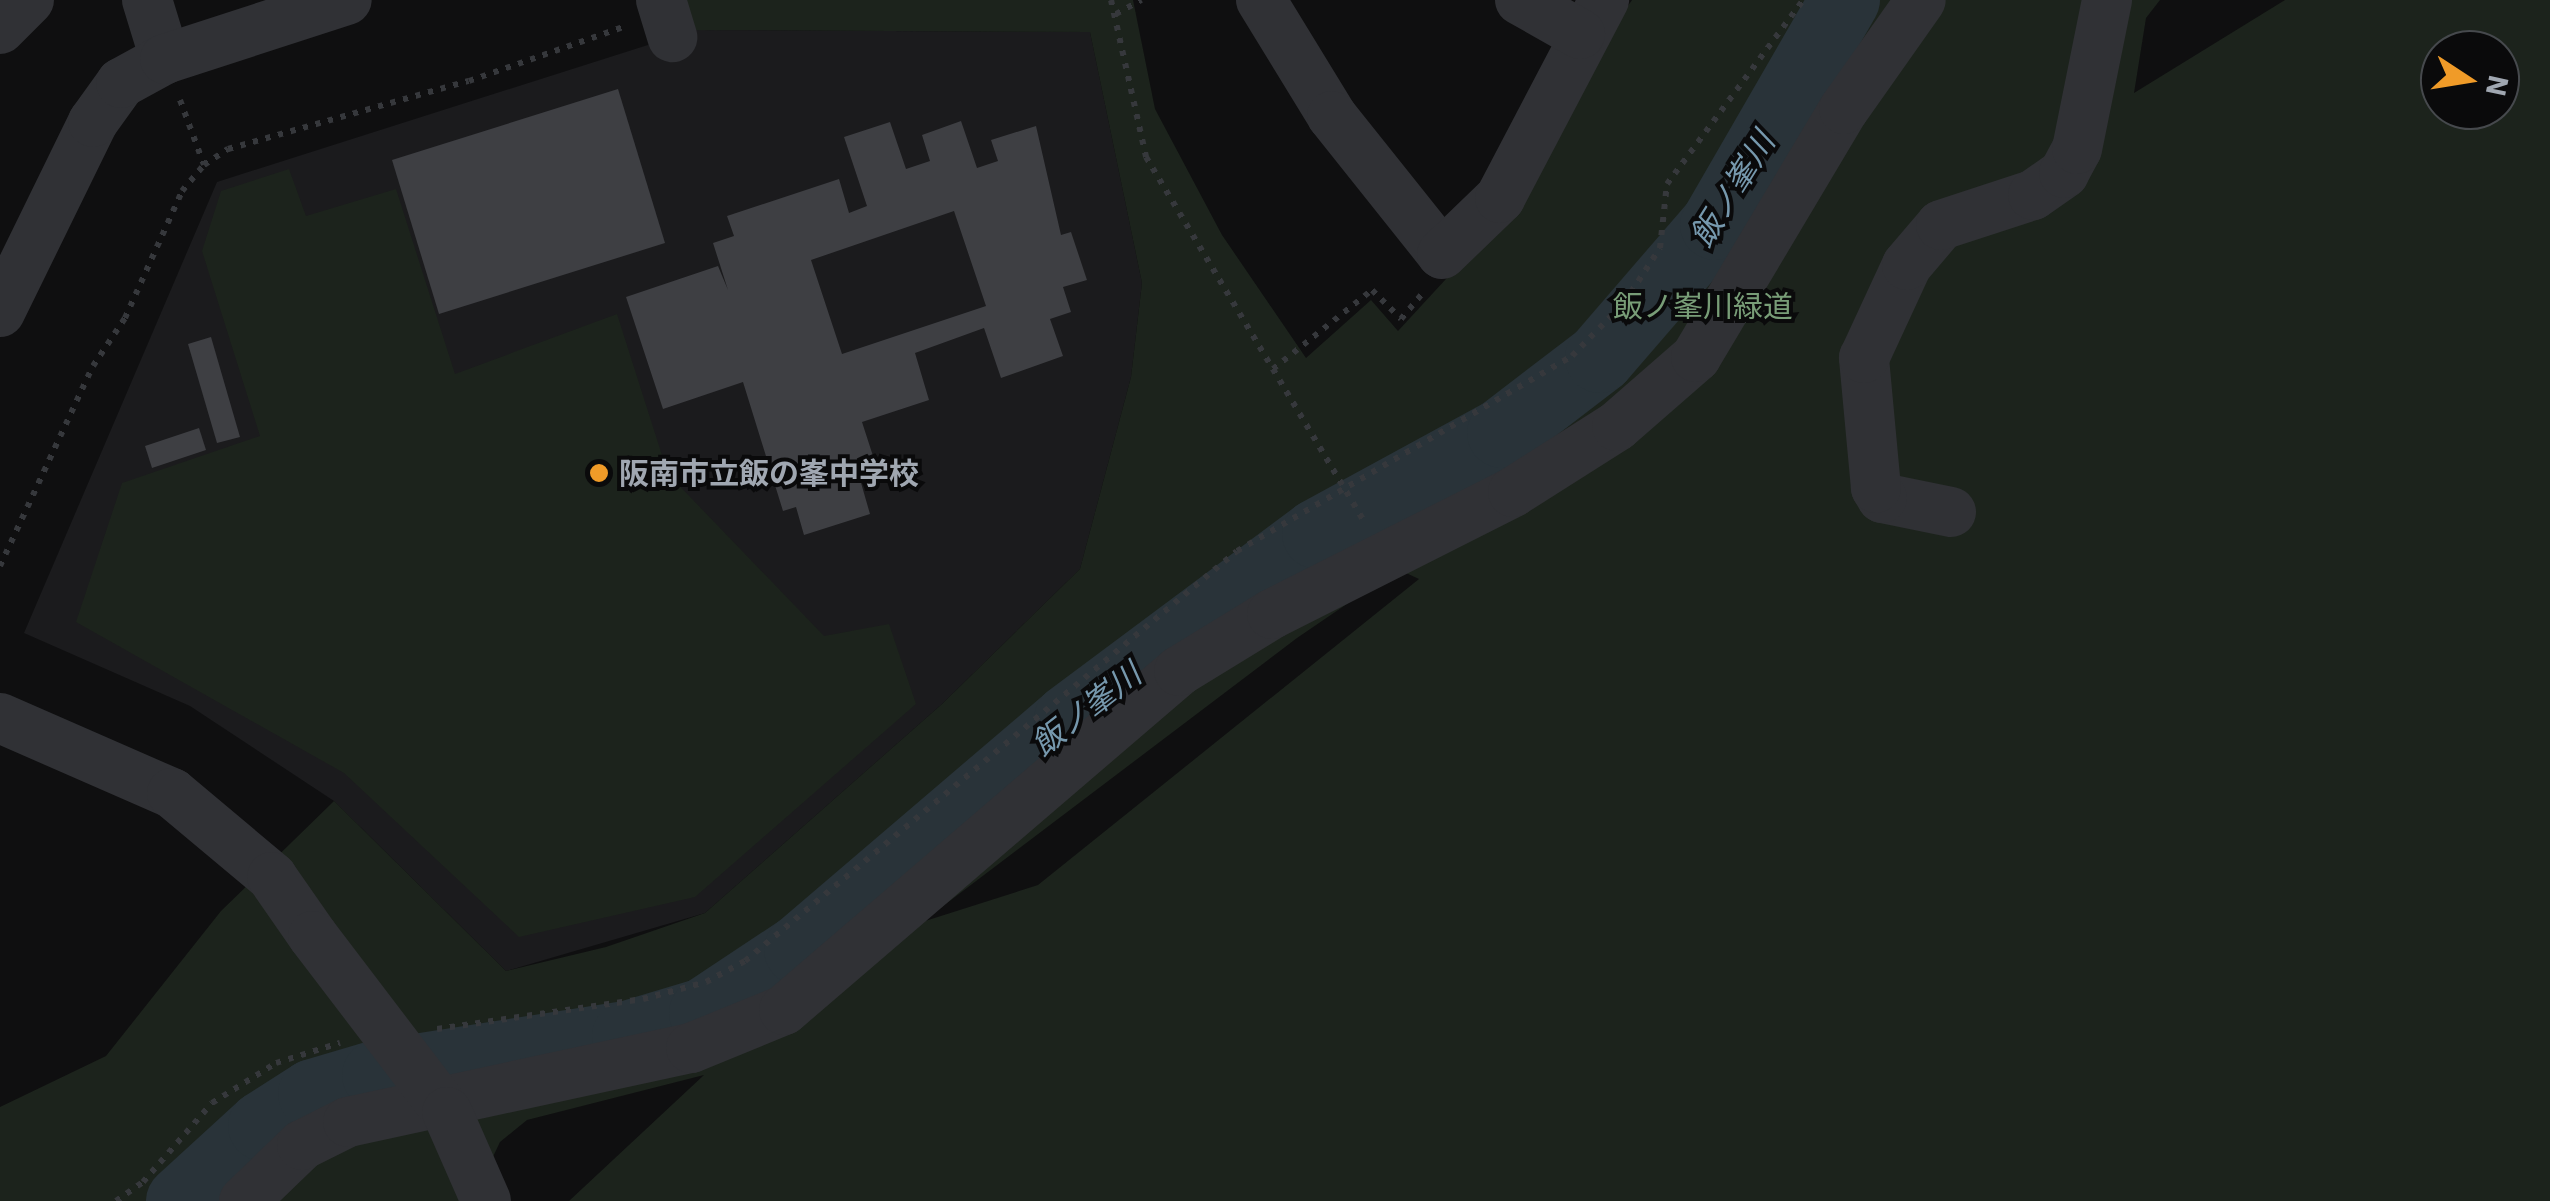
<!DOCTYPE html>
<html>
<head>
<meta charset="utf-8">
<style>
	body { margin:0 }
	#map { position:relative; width:2550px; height:1201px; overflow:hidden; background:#0f0f10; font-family:"IBM Plex Sans","Noto Sans JP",sans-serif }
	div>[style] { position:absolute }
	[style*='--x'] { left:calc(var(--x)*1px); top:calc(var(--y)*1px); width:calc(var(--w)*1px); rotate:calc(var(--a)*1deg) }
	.built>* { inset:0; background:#1b1b1d }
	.green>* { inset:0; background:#1c231c }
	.river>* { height:70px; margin:-35px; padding:0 35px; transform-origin:35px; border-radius:35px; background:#293339 }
	.building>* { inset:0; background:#3e3f43 }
	.path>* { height:6px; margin-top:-3px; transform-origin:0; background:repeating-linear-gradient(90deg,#36383c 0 5px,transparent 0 13px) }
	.minor>* { height:50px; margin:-25px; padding:0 25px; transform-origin:25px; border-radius:25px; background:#303135 }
	.minor-bridge>* { height:50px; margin:-25px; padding:0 25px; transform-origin:25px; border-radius:25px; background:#303135 }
	.dots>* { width:28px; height:28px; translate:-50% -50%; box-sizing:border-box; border:5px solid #0a0a0b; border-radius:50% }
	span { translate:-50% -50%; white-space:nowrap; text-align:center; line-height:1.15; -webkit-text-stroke:8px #0a0a0b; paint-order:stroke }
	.park-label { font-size:30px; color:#789d77 }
	.poi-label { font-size:30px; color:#a0a7b1; font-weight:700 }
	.left { translate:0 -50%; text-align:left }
	.water-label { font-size:32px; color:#7698ad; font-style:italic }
	.north { position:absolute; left:2420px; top:30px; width:100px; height:100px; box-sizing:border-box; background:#0a0a0b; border:2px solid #46494d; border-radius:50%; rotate:102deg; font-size:28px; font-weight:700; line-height:40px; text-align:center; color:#a0a7b1 }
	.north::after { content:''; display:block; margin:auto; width:35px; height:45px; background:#f09b28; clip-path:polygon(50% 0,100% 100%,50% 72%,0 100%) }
</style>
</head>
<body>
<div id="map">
	<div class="built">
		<i style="clip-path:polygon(695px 30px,1090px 32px,1142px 283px,1131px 377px,1080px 569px,942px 704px,705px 913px,506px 971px,334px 801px,190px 706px,24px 633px,217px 182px)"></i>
	</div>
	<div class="green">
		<i style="clip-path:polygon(evenodd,685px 0,1133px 0,1155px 109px,1222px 235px,1306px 358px,1371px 300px,1398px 331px,1505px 215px,1583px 70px,1632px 0,2160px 0,2146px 18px,2134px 93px,2285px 0,2550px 0,2550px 1201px,569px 1201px,704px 1075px,527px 1120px,500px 1142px,472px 1201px,0 1201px,0 1107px,106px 1056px,221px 911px,334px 801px,506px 971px,606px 947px,705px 913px,942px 704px,1080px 569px,1131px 377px,1142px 283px,1090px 32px,695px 30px,685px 0,2440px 50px,2500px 50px,2500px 110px,2440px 110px,2440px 50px,685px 0,1406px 573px,1419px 579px,1038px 885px,922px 922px,1297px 638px,1388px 576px,1406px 573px)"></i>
		<i style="clip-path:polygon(289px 169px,306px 216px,396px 189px,455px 374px,617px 314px,668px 474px,824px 636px,889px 624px,916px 704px,695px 897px,519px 937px,344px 773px,76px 622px,122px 483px,260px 436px,202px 251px,221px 191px)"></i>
	</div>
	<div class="river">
		<i style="--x:181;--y:1201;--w:111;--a:-42.4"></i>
		<i style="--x:263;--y:1126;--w:59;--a:-32.6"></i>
		<i style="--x:313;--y:1094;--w:67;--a:-16.5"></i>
		<i style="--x:377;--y:1075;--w:253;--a:-8.9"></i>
		<i style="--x:627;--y:1036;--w:80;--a:-16.6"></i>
		<i style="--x:704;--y:1013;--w:114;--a:-33.6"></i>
		<i style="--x:799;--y:950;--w:355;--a:-40.5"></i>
		<i style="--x:1069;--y:719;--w:309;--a:-36.7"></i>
		<i style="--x:1317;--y:534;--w:211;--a:-28.6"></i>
		<i style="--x:1502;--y:433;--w:123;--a:-37.4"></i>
		<i style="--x:1600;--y:358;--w:176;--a:-49.2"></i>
		<i style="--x:1715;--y:225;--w:260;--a:-60"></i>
	</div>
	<div class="building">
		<i style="clip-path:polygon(618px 89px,665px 243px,439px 314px,392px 160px)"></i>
		<i style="clip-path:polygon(evenodd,961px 121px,977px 168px,998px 161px,991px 140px,1036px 126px,1061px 235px,1071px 232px,1087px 280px,1063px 287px,1071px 312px,1050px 319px,1063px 356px,1001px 378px,984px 328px,915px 353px,929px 400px,862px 422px,873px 456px,855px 462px,870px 514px,804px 535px,796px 507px,783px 511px,743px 382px,663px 409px,626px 297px,718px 266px,728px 290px,713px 243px,734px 236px,727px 216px,839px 179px,849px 213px,867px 206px,844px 137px,890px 122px,906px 169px,930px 161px,922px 135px,961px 121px,954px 211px,986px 306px,842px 354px,811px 260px,954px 211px)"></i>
		<i style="clip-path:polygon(211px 337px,240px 437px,217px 443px,188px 344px)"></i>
		<i style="clip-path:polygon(199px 428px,206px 450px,152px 468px,145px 446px)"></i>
	</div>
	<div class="path">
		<i style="--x:1111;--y:0;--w:161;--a:77.4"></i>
		<i style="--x:1146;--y:157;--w:422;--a:59.1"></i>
		<i style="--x:1116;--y:14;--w:29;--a:-29"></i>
		<i style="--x:180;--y:100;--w:69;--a:69.7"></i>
		<i style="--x:1273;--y:369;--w:127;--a:-38.6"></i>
		<i style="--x:1372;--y:290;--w:41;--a:45"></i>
		<i style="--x:1401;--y:319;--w:35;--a:-50"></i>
		<i style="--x:0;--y:566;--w:221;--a:-65.1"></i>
		<i style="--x:93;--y:366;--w:58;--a:-56.3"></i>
		<i style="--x:125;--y:318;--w:139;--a:-65.8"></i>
		<i style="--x:182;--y:191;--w:34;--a:-50"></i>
		<i style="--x:204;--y:165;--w:29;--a:-34"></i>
		<i style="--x:228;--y:149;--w:250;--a:-15.8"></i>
		<i style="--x:469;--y:81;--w:166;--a:-19.3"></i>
		<i style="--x:437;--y:1029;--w:208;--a:-8.3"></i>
		<i style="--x:643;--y:999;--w:65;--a:-15.1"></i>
		<i style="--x:706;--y:982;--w:44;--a:-28.3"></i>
		<i style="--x:745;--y:961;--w:640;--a:-39.81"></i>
		<i style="--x:1237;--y:551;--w:388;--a:-30.2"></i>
		<i style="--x:1572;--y:356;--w:74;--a:-45.5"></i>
		<i style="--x:1624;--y:303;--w:66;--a:-56.8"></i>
		<i style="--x:1660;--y:248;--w:64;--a:-83.8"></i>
		<i style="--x:1667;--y:184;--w:229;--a:-53.5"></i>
		<i style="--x:116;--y:1201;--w:33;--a:-35"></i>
		<i style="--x:143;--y:1182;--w:105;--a:-48.9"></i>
		<i style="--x:212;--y:1103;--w:75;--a:-32"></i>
		<i style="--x:276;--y:1063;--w:67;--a:-17.4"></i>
	</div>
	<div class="minor">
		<i style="--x:147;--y:0;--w:62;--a:73"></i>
		<i style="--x:661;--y:0;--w:39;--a:73"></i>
		<i style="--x:1261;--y:0;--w:136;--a:58.5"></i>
		<i style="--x:1332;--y:116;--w:176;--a:51.4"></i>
		<i style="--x:1442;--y:254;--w:81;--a:-44"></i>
		<i style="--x:1500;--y:198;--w:224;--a:-62.3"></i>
		<i style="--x:1520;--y:0;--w:69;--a:29.5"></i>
		<i style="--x:0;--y:29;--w:41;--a:-45"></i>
		<i style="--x:0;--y:312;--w:212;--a:-63.9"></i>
		<i style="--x:93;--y:122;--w:48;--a:-54.3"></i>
		<i style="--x:121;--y:83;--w:50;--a:-28.6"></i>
		<i style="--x:165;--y:59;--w:191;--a:-18"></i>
		<i style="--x:1951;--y:512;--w:70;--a:-168.5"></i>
		<i style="--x:1882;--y:498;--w:12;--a:-121"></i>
		<i style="--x:1876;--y:488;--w:131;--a:-95.3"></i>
		<i style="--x:1864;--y:358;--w:102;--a:-65.2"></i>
		<i style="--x:1907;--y:265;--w:52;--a:-49.6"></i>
		<i style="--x:1941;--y:225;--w:97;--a:-18.1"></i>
		<i style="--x:2033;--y:195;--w:38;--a:-35"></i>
		<i style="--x:2064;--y:173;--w:27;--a:-62"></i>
		<i style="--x:2077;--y:149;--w:152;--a:-78.6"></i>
		<i style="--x:0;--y:718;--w:188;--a:23.6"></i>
		<i style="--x:172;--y:793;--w:131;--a:40"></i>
		<i style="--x:272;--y:877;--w:72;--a:55.2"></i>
		<i style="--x:244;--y:1201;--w:81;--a:-44"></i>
		<i style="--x:302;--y:1145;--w:51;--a:-26.6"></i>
		<i style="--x:348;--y:1122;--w:351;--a:-12.2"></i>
		<i style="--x:691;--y:1048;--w:100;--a:-22.2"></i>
		<i style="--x:784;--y:1010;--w:521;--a:-40.64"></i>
		<i style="--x:1179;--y:671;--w:109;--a:-31.5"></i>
		<i style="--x:1272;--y:614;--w:270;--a:-26.8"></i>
		<i style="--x:1513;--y:492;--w:123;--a:-32.4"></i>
		<i style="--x:1617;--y:426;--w:105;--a:-41.1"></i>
		<i style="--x:1696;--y:357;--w:289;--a:-59.2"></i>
		<i style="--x:1844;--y:109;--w:133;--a:-54.8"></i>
	</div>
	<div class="minor-bridge">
		<i style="--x:313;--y:936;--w:221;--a:52.7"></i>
		<i style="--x:447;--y:1112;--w:97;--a:66.3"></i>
	</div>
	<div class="dots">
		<i style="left:599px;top:473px;background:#f09b28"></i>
	</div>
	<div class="park-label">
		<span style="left:1703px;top:306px">飯ノ峯川緑道</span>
	</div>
	<div class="poi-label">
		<span class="left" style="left:619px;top:473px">阪南市立飯の峯中学校</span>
	</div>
	<div class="water-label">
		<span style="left:1732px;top:189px;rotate:-58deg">飯ノ峯川</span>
		<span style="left:1086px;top:709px;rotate:-38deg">飯ノ峯川</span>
	</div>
	<div class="north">N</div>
</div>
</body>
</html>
